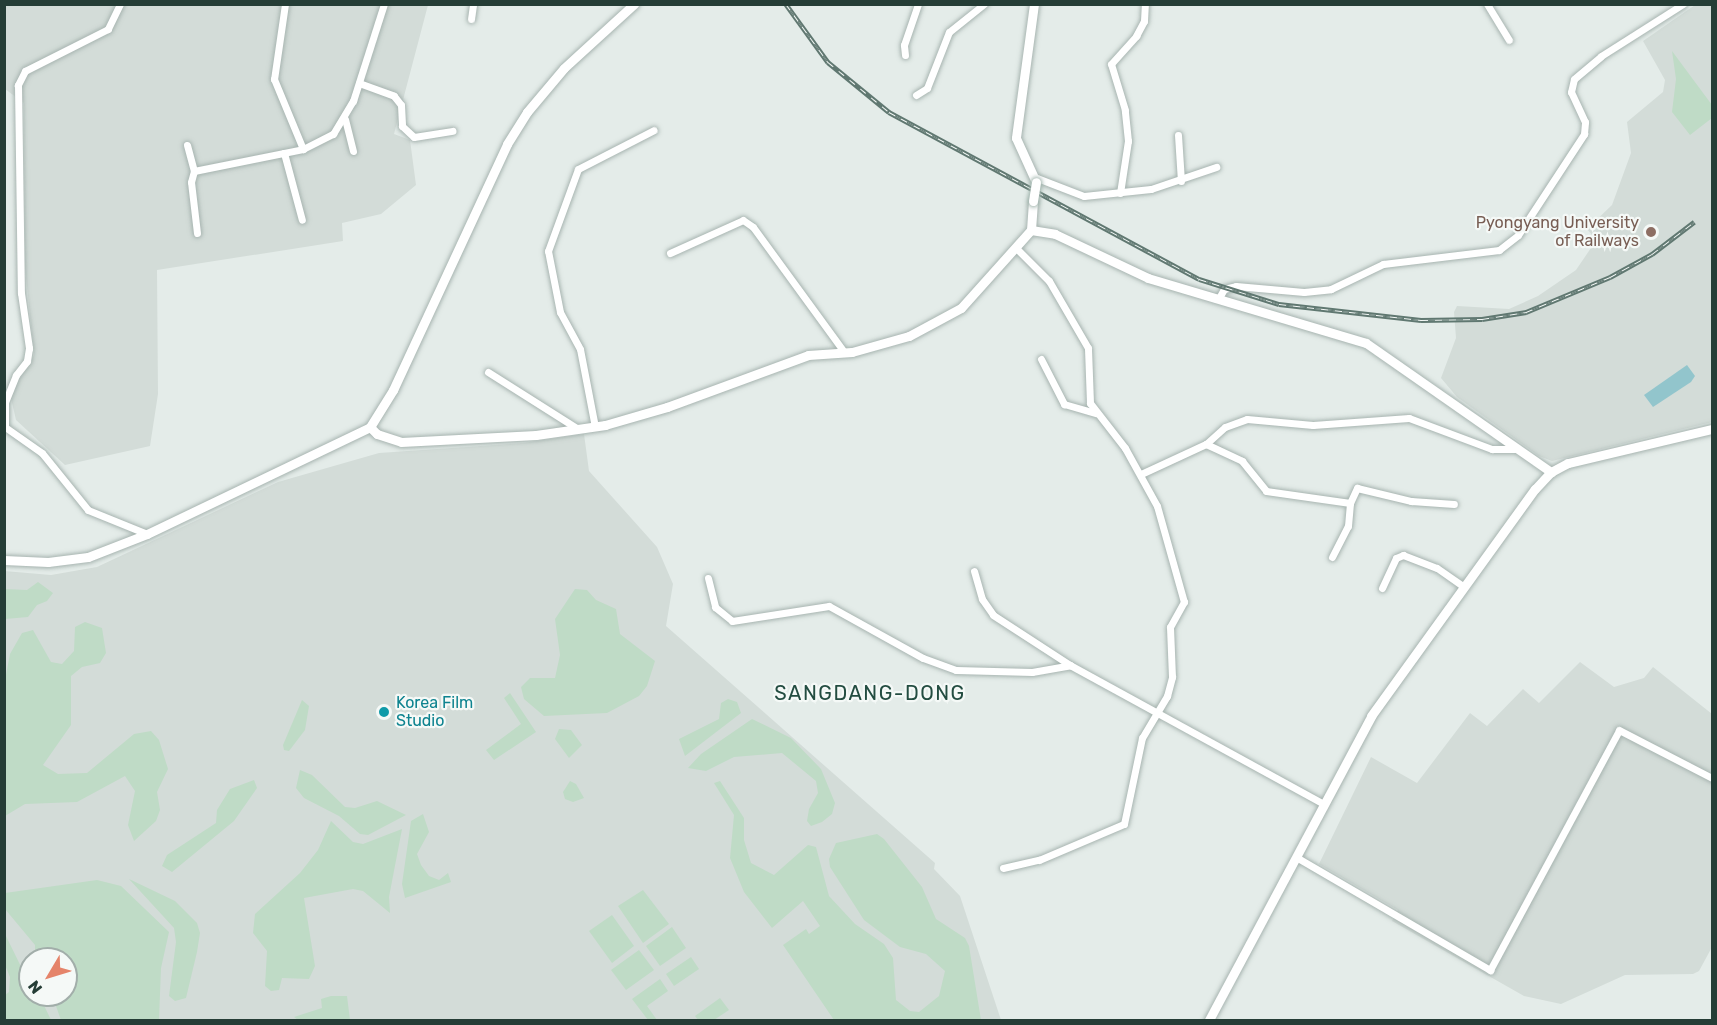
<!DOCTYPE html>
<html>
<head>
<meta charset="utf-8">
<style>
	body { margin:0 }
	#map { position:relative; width:1717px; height:1025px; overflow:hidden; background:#e4ece9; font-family:Rubik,sans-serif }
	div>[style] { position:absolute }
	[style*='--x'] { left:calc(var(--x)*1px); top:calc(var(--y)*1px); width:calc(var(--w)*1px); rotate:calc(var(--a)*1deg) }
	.built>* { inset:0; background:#d3dcd8 }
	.green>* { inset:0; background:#bfdbc6 }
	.water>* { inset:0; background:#92c5cc }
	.roads { filter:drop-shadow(0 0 2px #a7b4b0) drop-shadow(0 0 2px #a7b4b0) }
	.street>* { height:7px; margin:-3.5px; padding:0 3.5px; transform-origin:3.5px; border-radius:3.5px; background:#fff }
	.secondary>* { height:9px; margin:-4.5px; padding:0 4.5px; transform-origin:4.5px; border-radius:4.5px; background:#fff }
	.rail>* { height:4.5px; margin-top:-2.25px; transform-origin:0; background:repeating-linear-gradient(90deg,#f5f9f7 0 7px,#607871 0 14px); box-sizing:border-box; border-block:2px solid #607871 }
	.bridges { filter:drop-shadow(0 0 2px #a4b7b0) drop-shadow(0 0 2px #a4b7b0) }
	.secondary-bridge>* { height:9px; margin:-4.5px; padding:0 4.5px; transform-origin:4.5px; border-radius:4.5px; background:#fff }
	.dots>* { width:16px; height:16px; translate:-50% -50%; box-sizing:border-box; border:3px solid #f5f9f7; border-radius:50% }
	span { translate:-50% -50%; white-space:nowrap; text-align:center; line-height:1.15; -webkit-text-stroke:4.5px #f5f9f7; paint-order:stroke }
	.education-label { font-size:16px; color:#785e54 }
	.right { translate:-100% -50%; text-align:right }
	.culture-label { font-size:16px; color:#0d838f }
	.left { translate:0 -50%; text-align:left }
	.quarter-label { font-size:20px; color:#234d41; letter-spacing:1.5px }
	.frame { position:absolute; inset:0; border:6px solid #253d36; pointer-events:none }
	.north { position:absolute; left:18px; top:947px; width:60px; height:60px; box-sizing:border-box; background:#f5f9f7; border:2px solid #a2aeaa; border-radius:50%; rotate:232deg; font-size:16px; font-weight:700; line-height:24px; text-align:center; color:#253d36 }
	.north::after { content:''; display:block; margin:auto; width:21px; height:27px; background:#e5846a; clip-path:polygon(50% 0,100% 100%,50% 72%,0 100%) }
</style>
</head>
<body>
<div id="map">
	<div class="built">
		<i style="clip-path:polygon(5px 5px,428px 5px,394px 134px,410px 140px,416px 185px,381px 214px,342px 223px,343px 241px,157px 270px,158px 394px,150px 446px,65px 465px,16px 420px,10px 394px,34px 355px,25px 266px,24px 103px,5px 89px)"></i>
		<i style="clip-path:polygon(1695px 5px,1712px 5px,1712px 422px,1552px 461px,1539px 456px,1457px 397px,1441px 378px,1456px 338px,1454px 312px,1457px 306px,1509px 309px,1538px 296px,1576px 270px,1593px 245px,1592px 235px,1587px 229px,1612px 205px,1631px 153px,1627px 122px,1663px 92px,1665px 80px,1643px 41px)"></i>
		<i style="clip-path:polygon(evenodd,584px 434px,589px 471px,657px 547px,673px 584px,666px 626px,935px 863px,934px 869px,960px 896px,1001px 1020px,5px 1020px,4px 571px,51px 575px,97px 567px,278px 482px,379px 453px,523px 443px,584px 434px,30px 959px,66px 959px,66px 995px,30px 995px,30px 959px)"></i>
		<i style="clip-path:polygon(1580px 662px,1614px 687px,1644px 678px,1653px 667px,1712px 714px,1712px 947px,1699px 971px,1693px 974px,1625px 975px,1561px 1004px,1524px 996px,1392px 921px,1398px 910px,1319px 864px,1371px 757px,1417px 783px,1470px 713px,1487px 726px,1523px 689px,1539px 703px)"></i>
	</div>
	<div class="green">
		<i style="clip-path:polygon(1672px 51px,1712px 105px,1712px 118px,1690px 135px,1672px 112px,1676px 79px)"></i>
		<i style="clip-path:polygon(38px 582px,53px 593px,47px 601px,37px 605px,28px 617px,5px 619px,5px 589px,27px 590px)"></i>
		<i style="clip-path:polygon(575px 589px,587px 590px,596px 600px,616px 609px,620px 634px,655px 661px,647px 686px,639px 696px,607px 713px,544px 716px,524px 699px,521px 687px,530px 678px,555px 678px,560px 655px,555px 619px)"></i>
		<i style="clip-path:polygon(85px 622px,102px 628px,106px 653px,100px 663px,82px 667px,71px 676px,71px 725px,43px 765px,58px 774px,87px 773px,134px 734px,151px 731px,159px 740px,168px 769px,157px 792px,160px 810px,156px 821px,134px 841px,128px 825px,135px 791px,125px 776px,77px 802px,25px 804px,5px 816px,4px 685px,10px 654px,22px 633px,33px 630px,51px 662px,62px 664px,74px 651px,75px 627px)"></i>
		<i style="clip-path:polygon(510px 693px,536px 732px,494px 760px,486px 750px,521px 724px,504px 698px)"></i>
		<i style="clip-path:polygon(728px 699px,737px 702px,741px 713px,685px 756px,679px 739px,719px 719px,721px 703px)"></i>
		<i style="clip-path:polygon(302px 700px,309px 706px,305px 730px,289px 751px,284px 750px,283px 745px)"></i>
		<i style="clip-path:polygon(752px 719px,791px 738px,821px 769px,835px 803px,832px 814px,822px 822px,811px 826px,807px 821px,809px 809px,818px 793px,816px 781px,782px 753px,734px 757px,706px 771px,688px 768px,701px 754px)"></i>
		<i style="clip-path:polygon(559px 729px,571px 730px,582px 745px,569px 758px,555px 739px)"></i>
		<i style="clip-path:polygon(300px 770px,312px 775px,345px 807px,355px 808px,377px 801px,406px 815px,368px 835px,360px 834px,339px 816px,304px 798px,296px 788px)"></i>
		<i style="clip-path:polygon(254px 780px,257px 788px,234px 821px,172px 872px,162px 866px,167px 855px,216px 823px,217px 810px,230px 789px)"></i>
		<i style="clip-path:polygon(570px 781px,576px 784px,584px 798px,573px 802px,565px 799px,563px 792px)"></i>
		<i style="clip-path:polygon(720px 781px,744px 818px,744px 840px,751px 863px,774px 875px,808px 845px,816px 847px,829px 896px,855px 924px,884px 944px,893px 958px,896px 1000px,910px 1011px,919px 1012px,939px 996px,945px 971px,926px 954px,900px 947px,864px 920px,830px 867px,829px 859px,836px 843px,877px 834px,884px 839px,922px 887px,936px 919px,965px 938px,969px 946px,981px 1020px,834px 1020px,783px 945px,806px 929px,809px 934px,820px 926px,803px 901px,772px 928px,744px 892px,730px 858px,734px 815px,714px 783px)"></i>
		<i style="clip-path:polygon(423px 814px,429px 832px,417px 854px,421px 865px,429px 876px,439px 880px,448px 873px,451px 882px,405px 898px,402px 884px,411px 821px)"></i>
		<i style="clip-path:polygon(331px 821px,353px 842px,363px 844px,402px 829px,389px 897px,390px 913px,363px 891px,353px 889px,304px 898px,315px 966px,309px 979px,282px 978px,279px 990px,271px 991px,265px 986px,267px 951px,253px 933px,255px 914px,300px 873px,318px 850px)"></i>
		<i style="clip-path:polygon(129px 879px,175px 901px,197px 923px,200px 933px,197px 952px,186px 998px,175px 1001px,169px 996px,176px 942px,174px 928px)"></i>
		<i style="clip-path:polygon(97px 880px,121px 886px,169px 932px,161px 968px,159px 1020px,61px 1020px,52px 995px,66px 995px,66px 959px,35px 959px,35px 945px,5px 909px,5px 893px)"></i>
		<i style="clip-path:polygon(643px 890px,669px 924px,643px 943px,618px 906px)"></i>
		<i style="clip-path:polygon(612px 915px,634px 946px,612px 963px,589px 931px)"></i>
		<i style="clip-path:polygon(672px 927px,686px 948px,660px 966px,646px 946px)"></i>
		<i style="clip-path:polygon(5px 934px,30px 985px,30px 995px,40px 997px,51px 1020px,5px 1020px,5px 995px,9px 992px,10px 977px,5px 965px)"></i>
		<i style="clip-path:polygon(639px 950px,654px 970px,626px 990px,611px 970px)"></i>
		<i style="clip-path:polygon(691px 957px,699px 969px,674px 986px,666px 974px)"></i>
		<i style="clip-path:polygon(660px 979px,668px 991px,647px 1006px,657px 1020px,648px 1020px,632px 999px)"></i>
		<i style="clip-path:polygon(331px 996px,347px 996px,350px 1020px,298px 1020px,294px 1017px,322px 1008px,321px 999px)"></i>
		<i style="clip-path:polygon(720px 998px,729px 1010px,714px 1020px,698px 1020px,695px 1016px)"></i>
	</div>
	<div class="water">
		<i style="clip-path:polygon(1687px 365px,1695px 376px,1691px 382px,1653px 407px,1644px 395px)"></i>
	</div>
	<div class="roads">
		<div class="street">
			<i style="--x:120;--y:4;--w:28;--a:116"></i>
			<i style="--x:108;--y:29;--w:93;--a:153.2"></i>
			<i style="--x:25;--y:71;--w:16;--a:117"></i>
			<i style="--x:18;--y:85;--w:208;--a:89.2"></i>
			<i style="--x:21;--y:293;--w:56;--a:81.7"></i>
			<i style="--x:29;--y:348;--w:13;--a:99"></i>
			<i style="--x:27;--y:361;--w:18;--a:128"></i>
			<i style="--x:16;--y:375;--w:29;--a:112"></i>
			<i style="--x:5;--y:402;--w:25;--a:90"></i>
			<i style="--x:5;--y:427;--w:45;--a:35.1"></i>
			<i style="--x:42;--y:453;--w:73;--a:51.1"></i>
			<i style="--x:88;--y:510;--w:64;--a:22.1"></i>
			<i style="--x:285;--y:4;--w:76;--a:98.3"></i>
			<i style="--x:274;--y:79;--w:76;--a:67.5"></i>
			<i style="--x:1487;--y:4;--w:42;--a:58.6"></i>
			<i style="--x:471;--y:19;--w:15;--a:-82"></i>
			<i style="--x:905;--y:55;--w:10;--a:-96"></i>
			<i style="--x:904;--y:45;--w:43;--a:-71.1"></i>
			<i style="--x:359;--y:83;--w:37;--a:20"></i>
			<i style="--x:394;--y:96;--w:11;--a:52"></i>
			<i style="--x:401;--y:105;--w:21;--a:87"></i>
			<i style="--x:402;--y:126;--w:16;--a:43"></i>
			<i style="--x:414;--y:137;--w:39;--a:-9"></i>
			<i style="--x:916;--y:95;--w:13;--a:-32"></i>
			<i style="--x:927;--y:88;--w:60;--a:-68.6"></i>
			<i style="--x:949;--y:32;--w:45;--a:-38.7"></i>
			<i style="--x:345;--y:119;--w:33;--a:76"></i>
			<i style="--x:1178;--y:135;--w:46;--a:86.3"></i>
			<i style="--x:187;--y:145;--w:27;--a:75"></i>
			<i style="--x:284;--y:153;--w:69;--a:75"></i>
			<i style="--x:1037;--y:178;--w:50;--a:21"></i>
			<i style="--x:1084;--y:196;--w:67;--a:-6"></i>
			<i style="--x:1151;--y:189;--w:69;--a:-18.7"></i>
			<i style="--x:1120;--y:193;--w:53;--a:-81.3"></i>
			<i style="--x:1128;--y:141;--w:31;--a:-96"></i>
			<i style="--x:1125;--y:110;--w:48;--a:-106.9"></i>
			<i style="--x:1111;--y:64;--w:38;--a:-48"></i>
			<i style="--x:1136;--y:36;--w:17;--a:-62"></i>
			<i style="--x:1144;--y:21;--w:17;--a:-87"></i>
			<i style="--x:197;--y:233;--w:51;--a:-96.7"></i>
			<i style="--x:191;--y:182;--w:11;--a:-75"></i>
			<i style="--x:194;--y:171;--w:111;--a:-11.4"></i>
			<i style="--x:303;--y:149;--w:34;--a:-27"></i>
			<i style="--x:333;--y:134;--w:39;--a:-59"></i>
			<i style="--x:353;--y:101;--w:102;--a:-72.3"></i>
			<i style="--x:670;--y:253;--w:80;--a:-24.3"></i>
			<i style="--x:743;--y:220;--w:12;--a:35"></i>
			<i style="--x:753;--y:227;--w:155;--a:53.9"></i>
			<i style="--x:1219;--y:298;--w:10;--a:-61"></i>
			<i style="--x:1224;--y:289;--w:12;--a:-14"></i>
			<i style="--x:1236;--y:286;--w:68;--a:5"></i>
			<i style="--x:1304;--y:292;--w:27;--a:-6"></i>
			<i style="--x:1331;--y:289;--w:58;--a:-25.7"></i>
			<i style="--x:1383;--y:264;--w:117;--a:-6.9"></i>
			<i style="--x:1499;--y:250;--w:24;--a:-38"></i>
			<i style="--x:1518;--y:235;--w:121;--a:-56.8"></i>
			<i style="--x:1584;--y:134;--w:12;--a:-85"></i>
			<i style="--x:1585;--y:122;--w:33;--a:-115"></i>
			<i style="--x:1571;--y:92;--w:13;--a:-77"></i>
			<i style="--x:1574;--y:79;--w:35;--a:-40"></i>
			<i style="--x:1601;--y:56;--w:97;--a:-32.4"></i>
			<i style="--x:1041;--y:359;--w:51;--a:62.9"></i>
			<i style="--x:1064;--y:404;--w:33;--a:16"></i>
			<i style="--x:488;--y:372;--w:107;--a:32.3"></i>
			<i style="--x:595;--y:427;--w:79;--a:-100.9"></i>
			<i style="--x:580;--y:349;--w:42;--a:-118.4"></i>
			<i style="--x:560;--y:312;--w:62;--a:-101.1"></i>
			<i style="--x:548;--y:251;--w:87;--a:-69.9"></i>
			<i style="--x:578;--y:169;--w:85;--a:-27.2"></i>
			<i style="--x:1206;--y:444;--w:40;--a:25"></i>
			<i style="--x:1242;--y:461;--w:38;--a:51"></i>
			<i style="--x:1266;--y:491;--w:85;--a:8.1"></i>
			<i style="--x:1141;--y:474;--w:72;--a:-24.8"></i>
			<i style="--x:1206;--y:444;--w:25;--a:-42"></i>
			<i style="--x:1225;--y:427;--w:23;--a:-20"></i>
			<i style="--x:1247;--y:419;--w:66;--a:5.2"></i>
			<i style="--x:1313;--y:425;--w:96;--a:-4.2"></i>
			<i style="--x:1409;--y:418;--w:89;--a:20.5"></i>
			<i style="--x:1492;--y:449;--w:23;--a:0"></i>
			<i style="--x:1332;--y:557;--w:35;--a:-63"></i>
			<i style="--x:1348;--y:526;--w:23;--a:-85"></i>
			<i style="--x:1350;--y:503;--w:17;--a:-65"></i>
			<i style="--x:1357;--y:488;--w:56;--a:13.5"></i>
			<i style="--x:1411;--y:501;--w:43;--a:4"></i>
			<i style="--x:974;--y:571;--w:29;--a:74"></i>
			<i style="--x:982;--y:599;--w:19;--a:55"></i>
			<i style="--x:993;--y:615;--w:92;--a:33"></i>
			<i style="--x:708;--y:578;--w:30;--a:76"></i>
			<i style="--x:715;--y:607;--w:22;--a:39"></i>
			<i style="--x:732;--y:621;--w:98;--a:-8.8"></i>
			<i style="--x:829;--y:606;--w:107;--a:29"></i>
			<i style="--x:923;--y:658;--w:35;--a:20"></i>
			<i style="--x:956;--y:670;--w:76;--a:1.5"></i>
			<i style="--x:1032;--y:672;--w:39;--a:-10"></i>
			<i style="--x:1070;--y:665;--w:290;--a:28.7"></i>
			<i style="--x:1382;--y:588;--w:33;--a:-65"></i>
			<i style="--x:1396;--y:558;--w:8;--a:-23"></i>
			<i style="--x:1403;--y:555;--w:36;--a:21"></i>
			<i style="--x:1437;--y:568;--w:33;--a:35"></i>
			<i style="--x:1296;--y:857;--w:225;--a:30.2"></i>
			<i style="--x:1490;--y:970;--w:272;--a:-61.7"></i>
			<i style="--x:1619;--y:730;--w:105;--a:27.3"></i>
			<i style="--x:1003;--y:868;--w:37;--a:-13"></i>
			<i style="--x:1039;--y:860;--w:92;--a:-23"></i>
			<i style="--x:1124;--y:824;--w:88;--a:-78.2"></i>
			<i style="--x:1142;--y:738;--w:49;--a:-59.2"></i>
			<i style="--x:1167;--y:696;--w:20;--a:-75"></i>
			<i style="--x:1172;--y:677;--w:50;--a:-92.3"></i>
			<i style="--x:1170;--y:627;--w:29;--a:-61"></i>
			<i style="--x:1184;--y:602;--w:100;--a:-105.7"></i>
			<i style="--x:1157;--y:506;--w:66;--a:-118.9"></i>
			<i style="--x:1125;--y:448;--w:57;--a:-127.9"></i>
			<i style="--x:1090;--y:403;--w:55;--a:-92.1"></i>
			<i style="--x:1088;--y:348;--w:78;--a:-120.2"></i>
			<i style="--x:1049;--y:281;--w:47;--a:-135"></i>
		</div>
		<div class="secondary">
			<i style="--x:1034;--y:4;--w:135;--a:97.7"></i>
			<i style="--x:1016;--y:138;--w:48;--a:65.6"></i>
			<i style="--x:1031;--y:230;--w:29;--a:-86"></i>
			<i style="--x:370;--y:427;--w:44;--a:-58.1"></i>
			<i style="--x:393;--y:390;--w:271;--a:-65.1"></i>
			<i style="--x:507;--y:144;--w:38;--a:-58"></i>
			<i style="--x:527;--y:112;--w:57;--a:-49.9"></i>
			<i style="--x:564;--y:68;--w:95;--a:-42.4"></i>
			<i style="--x:4;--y:560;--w:44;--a:2.6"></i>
			<i style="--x:48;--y:562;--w:40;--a:-7.1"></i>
			<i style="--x:88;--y:557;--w:63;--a:-21.3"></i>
			<i style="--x:147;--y:534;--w:247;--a:-25.6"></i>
			<i style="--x:370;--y:427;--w:10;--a:45"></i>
			<i style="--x:377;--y:434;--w:25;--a:18"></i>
			<i style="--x:401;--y:442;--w:135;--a:-3"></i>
			<i style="--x:536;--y:435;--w:70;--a:-8.2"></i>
			<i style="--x:605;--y:425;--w:65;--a:-16.2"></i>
			<i style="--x:667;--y:407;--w:150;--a:-20.2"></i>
			<i style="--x:808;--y:355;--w:44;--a:-3.9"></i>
			<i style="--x:852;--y:352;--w:59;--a:-15.7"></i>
			<i style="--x:909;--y:336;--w:59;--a:-28.3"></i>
			<i style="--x:961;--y:308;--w:105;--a:-48.1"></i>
			<i style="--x:1031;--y:230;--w:24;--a:9"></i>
			<i style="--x:1055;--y:234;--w:103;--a:25.3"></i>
			<i style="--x:1148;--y:278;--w:227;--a:16.6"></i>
			<i style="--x:1366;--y:343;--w:226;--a:34.9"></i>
			<i style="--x:1209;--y:1020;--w:344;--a:-61.9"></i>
			<i style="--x:1371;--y:716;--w:280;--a:-54.2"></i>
			<i style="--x:1535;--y:489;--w:23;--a:-47"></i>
			<i style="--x:1551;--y:472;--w:19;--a:-28"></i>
			<i style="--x:1568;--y:463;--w:148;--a:-13.3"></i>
		</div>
	</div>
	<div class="rail">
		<i style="--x:786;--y:4;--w:72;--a:54.1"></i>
		<i style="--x:828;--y:62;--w:79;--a:39.3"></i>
		<i style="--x:889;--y:112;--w:352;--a:28.3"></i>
		<i style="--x:1199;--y:279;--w:84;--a:17.4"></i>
		<i style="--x:1279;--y:304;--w:143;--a:6.4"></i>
		<i style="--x:1421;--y:320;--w:61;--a:-0.9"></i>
		<i style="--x:1482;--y:319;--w:45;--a:-9"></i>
		<i style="--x:1526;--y:312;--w:91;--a:-22.6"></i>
		<i style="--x:1610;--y:277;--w:48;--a:-28.7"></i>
		<i style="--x:1652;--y:254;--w:53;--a:-37.3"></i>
	</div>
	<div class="bridges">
		<div class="secondary-bridge">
			<i style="--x:1033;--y:201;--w:19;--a:-81"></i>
		</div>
	</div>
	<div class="dots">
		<i style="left:1651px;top:232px;background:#8d6e63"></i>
		<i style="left:384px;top:712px;background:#0f9aa8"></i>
	</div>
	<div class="education-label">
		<span class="right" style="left:1639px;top:232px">Pyongyang University<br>of Railways</span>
	</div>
	<div class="culture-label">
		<span class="left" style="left:396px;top:712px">Korea Film<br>Studio</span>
	</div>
	<div class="quarter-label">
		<span style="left:870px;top:693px">SANGDANG-DONG</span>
	</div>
	<div class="frame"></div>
	<div class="north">N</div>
</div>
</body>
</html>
